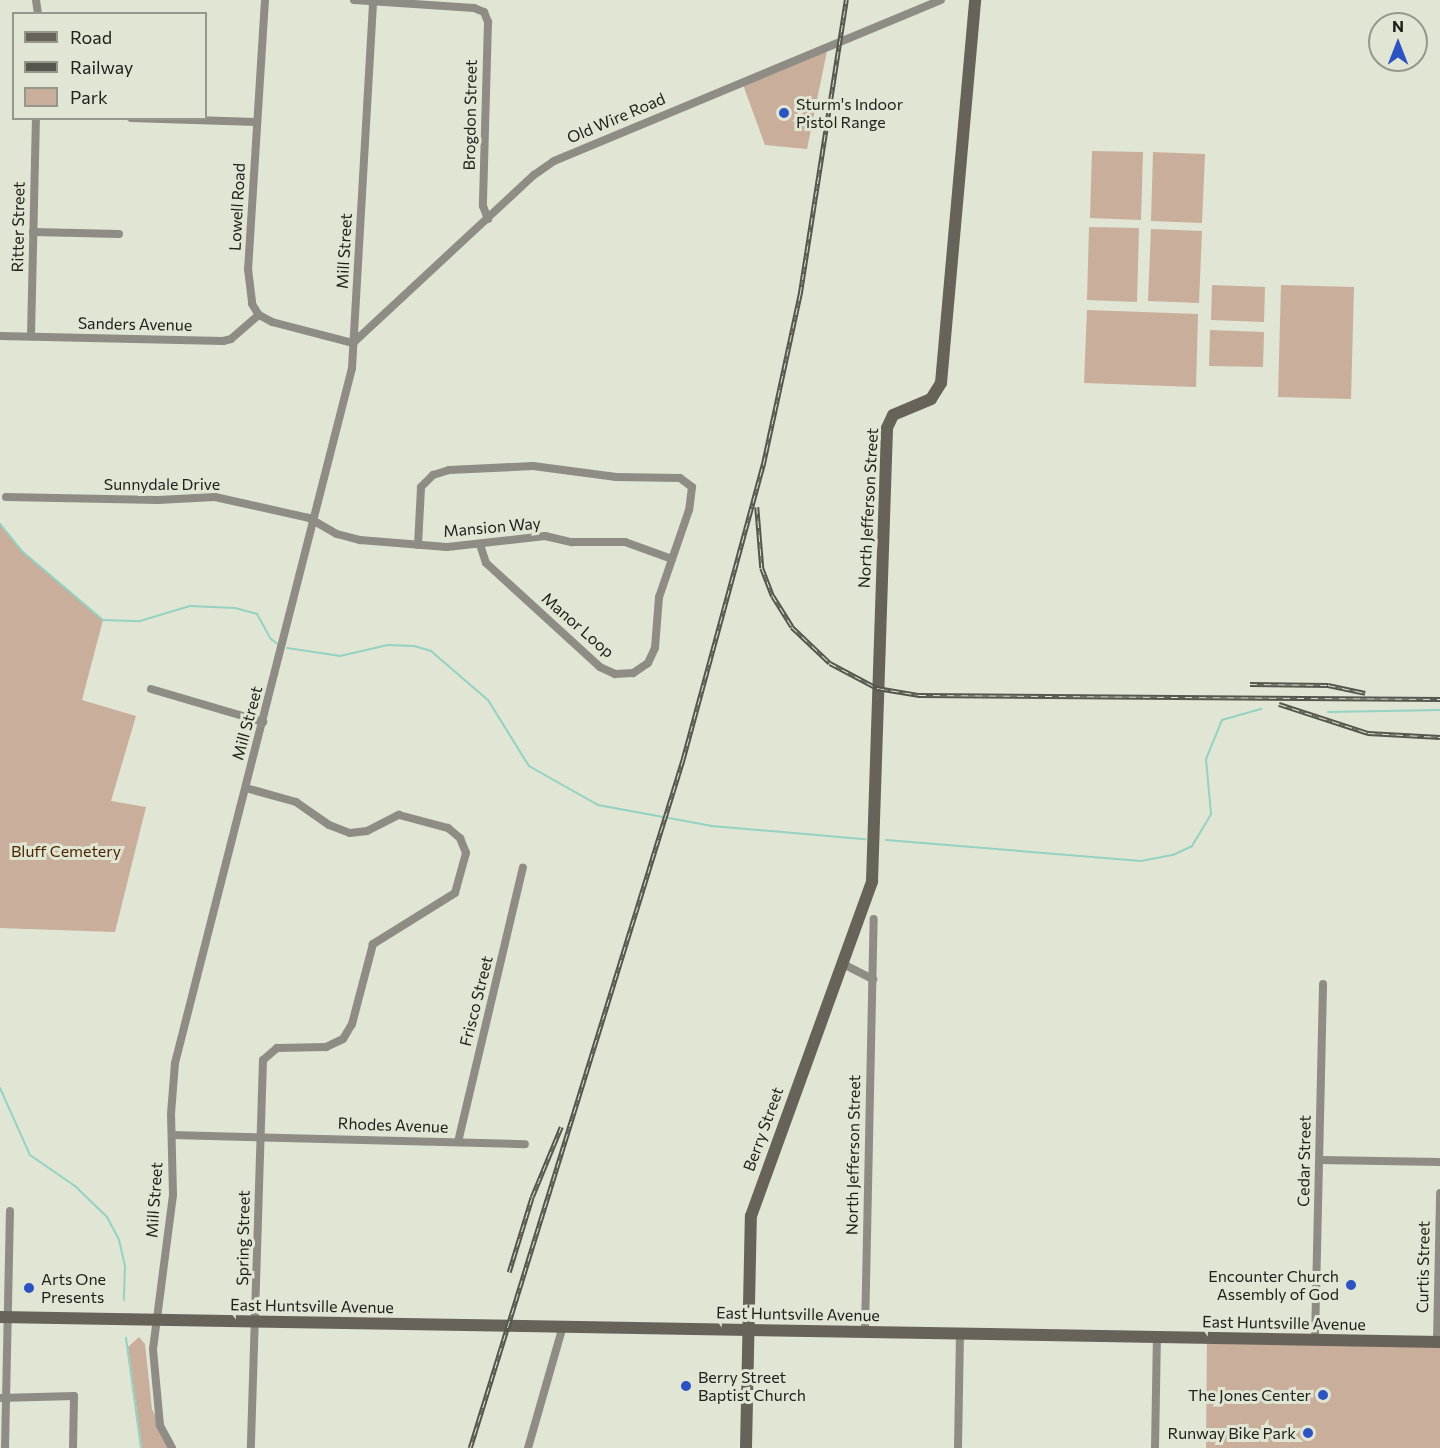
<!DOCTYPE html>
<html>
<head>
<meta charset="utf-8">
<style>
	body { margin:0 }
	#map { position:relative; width:1440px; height:1448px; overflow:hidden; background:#e1e5d4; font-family:Commissioner,sans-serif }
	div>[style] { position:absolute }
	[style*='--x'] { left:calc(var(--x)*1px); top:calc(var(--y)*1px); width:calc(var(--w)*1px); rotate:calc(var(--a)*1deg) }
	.green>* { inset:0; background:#c8ae9b }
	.stream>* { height:2px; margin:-1px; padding:0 1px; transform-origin:1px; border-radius:1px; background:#94d2c3 }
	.street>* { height:8px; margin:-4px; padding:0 4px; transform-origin:4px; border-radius:4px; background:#8f8c85 }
	.secondary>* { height:12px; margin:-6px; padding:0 6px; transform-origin:6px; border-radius:6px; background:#676359 }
	.rail>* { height:4.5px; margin-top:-2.25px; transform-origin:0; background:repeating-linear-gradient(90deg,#e1e5d4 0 7px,#55564d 0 14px); box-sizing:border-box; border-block:2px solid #55564d }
	.dots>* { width:16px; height:16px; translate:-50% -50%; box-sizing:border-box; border:3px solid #e1e5d4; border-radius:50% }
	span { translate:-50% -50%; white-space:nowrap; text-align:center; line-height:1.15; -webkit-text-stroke:6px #e1e5d4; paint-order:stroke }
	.poi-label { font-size:16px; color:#20211b }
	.left { translate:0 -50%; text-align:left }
	.right { translate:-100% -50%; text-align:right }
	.street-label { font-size:16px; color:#20211b }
	.park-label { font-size:16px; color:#4d2600 }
	.legend { position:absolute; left:12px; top:12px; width:195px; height:108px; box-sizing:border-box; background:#e1e5d4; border:2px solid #94978a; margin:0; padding:8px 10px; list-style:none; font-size:18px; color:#20211b }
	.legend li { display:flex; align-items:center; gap:12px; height:30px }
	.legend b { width:30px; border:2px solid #94978a }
	.north { position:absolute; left:1368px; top:12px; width:60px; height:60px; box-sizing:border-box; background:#e1e5d4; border:2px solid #94978a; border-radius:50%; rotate:0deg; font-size:16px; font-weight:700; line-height:24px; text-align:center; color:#20211b }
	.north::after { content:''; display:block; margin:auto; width:21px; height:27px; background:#2d52c1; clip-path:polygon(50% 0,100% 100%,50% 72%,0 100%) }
</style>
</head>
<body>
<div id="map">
	<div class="green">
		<i style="clip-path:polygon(828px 46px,807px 149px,765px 145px,742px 82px)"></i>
		<i style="clip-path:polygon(1092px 151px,1143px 152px,1141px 220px,1090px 218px)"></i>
		<i style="clip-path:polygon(1153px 152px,1205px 154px,1202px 223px,1151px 221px)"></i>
		<i style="clip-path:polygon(1089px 227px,1139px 228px,1137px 302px,1087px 300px)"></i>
		<i style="clip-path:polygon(1151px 229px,1202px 231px,1199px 303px,1148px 301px)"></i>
		<i style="clip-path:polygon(1212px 285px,1265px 287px,1264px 322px,1211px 320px)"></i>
		<i style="clip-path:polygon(1281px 285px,1354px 287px,1351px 399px,1278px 397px)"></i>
		<i style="clip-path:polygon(1087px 310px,1198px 314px,1196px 387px,1084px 383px)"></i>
		<i style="clip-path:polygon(1210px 330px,1264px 332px,1263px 367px,1209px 366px)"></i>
		<i style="clip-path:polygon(0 524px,23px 552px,103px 620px,82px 700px,136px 716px,111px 801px,146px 807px,115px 932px,0 928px)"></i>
		<i style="clip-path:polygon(139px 1337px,145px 1344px,152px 1409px,172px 1448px,142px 1448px,128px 1347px)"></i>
		<i style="clip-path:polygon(1207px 1338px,1440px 1342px,1440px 1448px,1206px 1448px)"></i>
	</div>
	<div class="stream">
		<i style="--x:0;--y:524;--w:36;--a:51"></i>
		<i style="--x:23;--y:552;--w:105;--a:40.4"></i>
		<i style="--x:103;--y:620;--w:37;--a:2"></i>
		<i style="--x:140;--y:621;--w:52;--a:-16.7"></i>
		<i style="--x:190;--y:606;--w:45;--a:2.5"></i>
		<i style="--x:235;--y:608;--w:23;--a:15"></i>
		<i style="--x:257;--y:614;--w:29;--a:61"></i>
		<i style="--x:271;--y:639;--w:10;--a:37"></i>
		<i style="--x:287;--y:648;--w:54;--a:8.6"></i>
		<i style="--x:340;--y:656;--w:49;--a:-12.9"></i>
		<i style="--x:388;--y:645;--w:26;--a:2"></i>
		<i style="--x:414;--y:646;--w:18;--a:16"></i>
		<i style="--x:431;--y:651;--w:75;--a:40.7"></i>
		<i style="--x:488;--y:700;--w:78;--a:58.2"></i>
		<i style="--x:529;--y:766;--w:79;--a:29.5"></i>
		<i style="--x:598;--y:805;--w:116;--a:10.4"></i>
		<i style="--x:712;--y:826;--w:154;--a:4.9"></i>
		<i style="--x:1328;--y:712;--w:112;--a:-1"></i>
		<i style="--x:886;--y:840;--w:256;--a:4.7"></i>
		<i style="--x:1141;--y:861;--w:33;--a:-11"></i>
		<i style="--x:1173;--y:855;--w:21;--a:-25"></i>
		<i style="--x:1192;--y:846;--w:37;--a:-59"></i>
		<i style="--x:1211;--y:814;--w:55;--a:-95.2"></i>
		<i style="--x:1206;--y:759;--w:42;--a:-67.7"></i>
		<i style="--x:1222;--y:720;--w:41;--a:-15.8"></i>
		<i style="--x:0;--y:1088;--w:73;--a:65.9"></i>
		<i style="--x:30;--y:1155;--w:55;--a:34.6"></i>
		<i style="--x:75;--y:1186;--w:45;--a:44.1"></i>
		<i style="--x:107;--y:1217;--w:26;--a:62"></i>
		<i style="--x:119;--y:1240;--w:27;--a:77"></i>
		<i style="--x:125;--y:1266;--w:34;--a:92"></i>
		<i style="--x:126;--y:1338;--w:111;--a:82.2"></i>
	</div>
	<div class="street">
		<i style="--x:36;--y:0;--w:14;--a:82"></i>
		<i style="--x:265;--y:0;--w:270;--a:93.6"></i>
		<i style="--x:248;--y:269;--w:35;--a:83"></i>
		<i style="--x:252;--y:304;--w:13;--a:58"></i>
		<i style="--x:259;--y:315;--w:15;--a:28"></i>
		<i style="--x:272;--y:322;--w:84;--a:14.5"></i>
		<i style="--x:354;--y:0;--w:120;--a:3.8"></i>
		<i style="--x:474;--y:8;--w:11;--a:22"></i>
		<i style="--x:484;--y:12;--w:11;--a:68"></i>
		<i style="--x:488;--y:22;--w:184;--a:91.6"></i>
		<i style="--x:483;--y:206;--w:14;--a:69"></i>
		<i style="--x:131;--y:118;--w:126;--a:1.8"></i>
		<i style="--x:33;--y:232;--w:86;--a:1.3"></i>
		<i style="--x:0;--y:336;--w:223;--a:1.3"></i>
		<i style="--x:223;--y:341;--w:8;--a:-14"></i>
		<i style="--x:231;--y:339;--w:37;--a:-41"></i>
		<i style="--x:31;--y:336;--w:218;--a:-88.7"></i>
		<i style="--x:353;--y:343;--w:247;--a:-42.9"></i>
		<i style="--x:534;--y:175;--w:24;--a:-35"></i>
		<i style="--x:554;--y:161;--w:419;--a:-22.6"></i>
		<i style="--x:6;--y:497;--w:152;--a:1.1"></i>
		<i style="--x:158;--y:500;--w:57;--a:-3"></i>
		<i style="--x:215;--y:497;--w:96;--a:12.6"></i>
		<i style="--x:309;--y:518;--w:32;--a:30"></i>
		<i style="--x:337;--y:534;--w:24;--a:15"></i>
		<i style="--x:360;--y:540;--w:87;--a:4.6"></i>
		<i style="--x:447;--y:547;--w:99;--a:-6.4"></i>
		<i style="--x:545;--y:536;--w:28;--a:13"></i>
		<i style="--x:572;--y:542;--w:53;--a:0"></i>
		<i style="--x:625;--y:542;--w:50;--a:19.9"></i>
		<i style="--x:418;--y:545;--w:58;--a:-87"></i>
		<i style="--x:421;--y:487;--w:17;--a:-45"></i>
		<i style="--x:433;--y:475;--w:17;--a:-17"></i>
		<i style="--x:449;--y:470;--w:84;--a:-2.7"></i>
		<i style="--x:533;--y:466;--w:84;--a:7.5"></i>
		<i style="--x:616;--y:477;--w:64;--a:0.9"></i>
		<i style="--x:680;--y:478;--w:15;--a:37"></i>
		<i style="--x:692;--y:487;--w:23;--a:97"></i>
		<i style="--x:689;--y:510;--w:92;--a:109"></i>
		<i style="--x:659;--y:597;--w:51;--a:94.5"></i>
		<i style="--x:655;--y:648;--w:17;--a:115"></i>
		<i style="--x:648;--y:663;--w:18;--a:146"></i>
		<i style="--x:633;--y:673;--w:18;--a:177"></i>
		<i style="--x:615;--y:674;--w:17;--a:-155"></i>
		<i style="--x:600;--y:667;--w:154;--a:-137.6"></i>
		<i style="--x:486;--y:563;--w:20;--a:-108"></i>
		<i style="--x:151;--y:689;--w:117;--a:16.4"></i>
		<i style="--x:246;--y:788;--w:52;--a:15.6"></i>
		<i style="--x:296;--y:802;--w:40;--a:34.9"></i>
		<i style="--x:329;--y:825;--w:22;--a:21"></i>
		<i style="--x:350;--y:833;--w:17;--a:-7"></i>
		<i style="--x:367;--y:831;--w:36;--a:-27"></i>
		<i style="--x:399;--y:815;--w:51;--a:14.9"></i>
		<i style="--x:448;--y:828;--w:16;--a:40"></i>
		<i style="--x:460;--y:838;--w:16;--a:68"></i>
		<i style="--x:466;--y:853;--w:41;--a:105.4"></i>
		<i style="--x:455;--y:893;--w:97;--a:148.1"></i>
		<i style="--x:373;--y:944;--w:83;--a:104.7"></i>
		<i style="--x:352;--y:1024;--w:17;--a:121"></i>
		<i style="--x:343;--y:1039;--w:19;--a:155"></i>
		<i style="--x:326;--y:1047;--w:49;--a:178.8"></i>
		<i style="--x:277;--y:1048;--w:18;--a:139"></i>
		<i style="--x:263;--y:1060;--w:388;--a:91.8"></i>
		<i style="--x:843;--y:964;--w:34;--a:27"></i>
		<i style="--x:172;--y:1135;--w:353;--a:1.5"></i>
		<i style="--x:458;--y:1142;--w:282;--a:-76.7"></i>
		<i style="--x:1320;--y:1160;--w:120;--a:1"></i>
		<i style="--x:865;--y:1332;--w:413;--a:-88.8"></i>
		<i style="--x:1315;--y:1339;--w:355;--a:-88.7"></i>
		<i style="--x:1437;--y:1342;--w:149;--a:-88.8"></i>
		<i style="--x:0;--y:1398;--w:74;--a:-1.5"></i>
		<i style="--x:74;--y:1396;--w:52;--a:91.1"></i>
		<i style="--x:5;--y:1448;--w:237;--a:-88.8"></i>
		<i style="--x:172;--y:1448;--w:26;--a:-118"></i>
		<i style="--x:160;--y:1425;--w:76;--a:-95.3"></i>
		<i style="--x:153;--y:1349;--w:155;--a:-82.6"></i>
		<i style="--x:173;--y:1195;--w:81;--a:-91.4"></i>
		<i style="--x:171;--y:1114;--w:51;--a:-85.5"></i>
		<i style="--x:175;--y:1063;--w:717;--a:-75.71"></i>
		<i style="--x:352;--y:368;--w:368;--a:-86.7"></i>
		<i style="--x:528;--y:1448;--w:127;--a:-74"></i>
		<i style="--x:958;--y:1448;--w:114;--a:-89"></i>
		<i style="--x:1155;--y:1448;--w:111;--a:-89"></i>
	</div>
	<div class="secondary">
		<i style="--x:0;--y:1317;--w:1440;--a:0.99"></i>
		<i style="--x:746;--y:1448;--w:232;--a:-88.8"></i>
		<i style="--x:751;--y:1216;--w:356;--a:-70.1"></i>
		<i style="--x:872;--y:881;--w:453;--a:-88.1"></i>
		<i style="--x:887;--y:428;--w:14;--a:-65"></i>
		<i style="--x:893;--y:415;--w:41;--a:-22.8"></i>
		<i style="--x:931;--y:399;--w:19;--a:-58"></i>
		<i style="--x:941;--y:383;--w:385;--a:-84.9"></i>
	</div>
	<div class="rail">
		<i style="--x:757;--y:507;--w:61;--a:85.3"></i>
		<i style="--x:762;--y:568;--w:30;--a:69"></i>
		<i style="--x:773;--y:596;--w:36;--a:58"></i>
		<i style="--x:792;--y:627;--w:52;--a:43.5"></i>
		<i style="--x:830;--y:663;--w:53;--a:28"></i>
		<i style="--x:877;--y:688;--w:43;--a:9.5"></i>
		<i style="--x:919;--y:695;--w:521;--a:0.44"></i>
		<i style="--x:1250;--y:684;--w:78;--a:0.7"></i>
		<i style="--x:1328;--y:685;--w:38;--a:12"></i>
		<i style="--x:1279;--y:704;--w:94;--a:18"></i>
		<i style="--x:1368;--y:733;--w:72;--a:3.2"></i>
		<i style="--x:509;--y:1272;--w:78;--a:-73"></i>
		<i style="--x:532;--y:1197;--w:76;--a:-67.5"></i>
		<i style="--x:470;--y:1448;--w:721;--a:-72.82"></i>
		<i style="--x:683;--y:759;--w:305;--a:-74.8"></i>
		<i style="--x:763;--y:465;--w:175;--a:-77.8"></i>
		<i style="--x:800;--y:294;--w:298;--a:-81.1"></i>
	</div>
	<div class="dots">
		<i style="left:784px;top:113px;background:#2d52c1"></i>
		<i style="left:1351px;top:1285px;background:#2d52c1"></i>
		<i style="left:29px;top:1288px;background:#2d52c1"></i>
		<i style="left:686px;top:1386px;background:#2d52c1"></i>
		<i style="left:1323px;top:1395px;background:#2d52c1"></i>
		<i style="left:1308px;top:1433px;background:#2d52c1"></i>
	</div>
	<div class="poi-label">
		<span class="left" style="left:796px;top:113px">Sturm's Indoor<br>Pistol Range</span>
		<span class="right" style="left:1339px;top:1285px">Encounter Church<br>Assembly of God</span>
		<span class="left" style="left:41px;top:1288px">Arts One<br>Presents</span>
		<span class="left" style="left:698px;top:1386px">Berry Street<br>Baptist Church</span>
		<span class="right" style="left:1311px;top:1395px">The Jones Center</span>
		<span class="right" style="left:1296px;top:1433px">Runway Bike Park</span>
	</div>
	<div class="street-label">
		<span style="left:470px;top:115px;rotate:-89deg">Brogdon Street</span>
		<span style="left:616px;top:118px;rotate:-23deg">Old Wire Road</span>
		<span style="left:237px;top:207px;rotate:-87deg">Lowell Road</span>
		<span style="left:18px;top:227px;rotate:-89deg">Ritter Street</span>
		<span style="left:344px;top:251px;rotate:-87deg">Mill Street</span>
		<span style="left:135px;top:324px;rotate:1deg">Sanders Avenue</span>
		<span style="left:162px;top:484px">Sunnydale Drive</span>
		<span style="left:868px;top:508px;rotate:-87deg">North Jefferson Street</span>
		<span style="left:492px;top:527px;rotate:-5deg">Mansion Way</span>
		<span style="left:578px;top:625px;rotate:41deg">Manor Loop</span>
		<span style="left:247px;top:723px;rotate:-75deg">Mill Street</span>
		<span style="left:476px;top:1001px;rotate:-76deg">Frisco Street</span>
		<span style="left:393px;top:1125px;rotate:2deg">Rhodes Avenue</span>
		<span style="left:763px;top:1129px;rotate:-70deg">Berry Street</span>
		<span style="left:853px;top:1155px;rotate:-89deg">North Jefferson Street</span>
		<span style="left:1304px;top:1161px;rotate:-89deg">Cedar Street</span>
		<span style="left:154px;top:1200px;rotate:-86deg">Mill Street</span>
		<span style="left:243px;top:1238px;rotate:-89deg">Spring Street</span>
		<span style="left:1423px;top:1267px;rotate:-89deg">Curtis Street</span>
		<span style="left:312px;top:1306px;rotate:1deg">East Huntsville Avenue</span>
		<span style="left:798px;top:1314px;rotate:1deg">East Huntsville Avenue</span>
		<span style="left:1284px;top:1323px;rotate:1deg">East Huntsville Avenue</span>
	</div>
	<div class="park-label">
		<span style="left:66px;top:851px">Bluff Cemetery</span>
	</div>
	<ul class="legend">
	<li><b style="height:8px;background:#676359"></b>Road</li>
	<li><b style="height:8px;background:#55564d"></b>Railway</li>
	<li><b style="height:16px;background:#c8ae9b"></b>Park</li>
	</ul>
	<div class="north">N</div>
</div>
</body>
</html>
